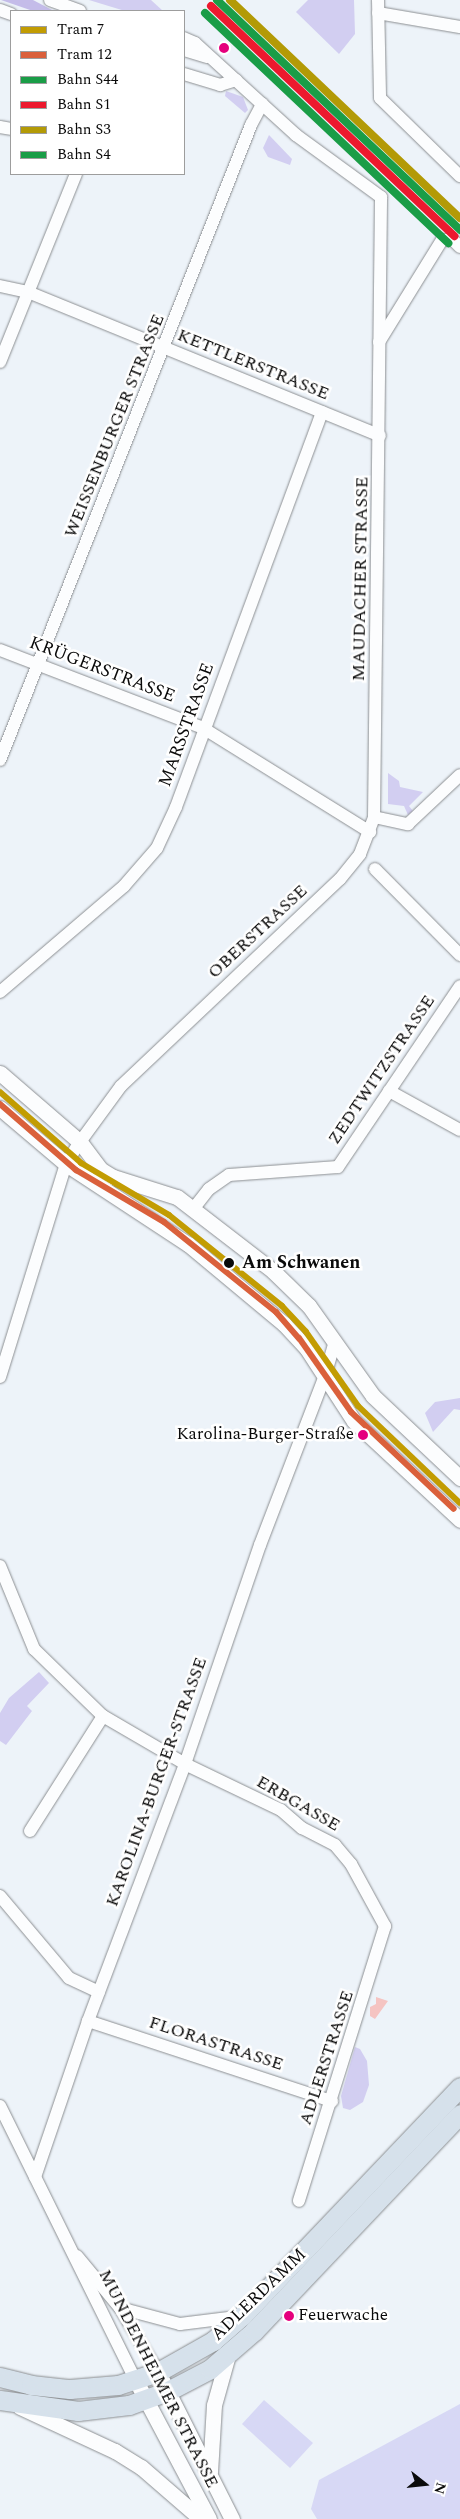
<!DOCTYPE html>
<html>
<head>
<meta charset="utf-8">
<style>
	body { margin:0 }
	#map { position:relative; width:460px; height:2519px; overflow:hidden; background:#edf3f9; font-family:Spectral,serif }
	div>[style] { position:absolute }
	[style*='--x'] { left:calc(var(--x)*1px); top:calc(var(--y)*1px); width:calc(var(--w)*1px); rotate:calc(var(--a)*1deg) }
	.green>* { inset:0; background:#d2cef1 }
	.forest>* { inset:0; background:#c4bce9 }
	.pitch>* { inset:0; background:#d7d8f5 }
	.water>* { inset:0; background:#f5c4c2 }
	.roads { filter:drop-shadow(0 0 1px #8c8f92) drop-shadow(0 0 1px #8c8f92) }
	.minor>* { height:12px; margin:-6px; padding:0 6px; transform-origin:6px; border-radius:6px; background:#fcfdfe }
	.tertiary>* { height:15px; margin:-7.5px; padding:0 7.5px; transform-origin:7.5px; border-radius:7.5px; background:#fcfdfe }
	.primary>* { height:19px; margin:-9.5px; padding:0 9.5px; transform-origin:9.5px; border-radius:9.5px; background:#d6e1eb }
	.rail-1>* { height:8px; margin:-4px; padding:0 4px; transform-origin:4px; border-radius:4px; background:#1a9d47 }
	.rail-2>* { height:8px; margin:-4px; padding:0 4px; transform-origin:4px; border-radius:4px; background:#ec192e }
	.rail-3>* { height:8px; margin:-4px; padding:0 4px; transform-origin:4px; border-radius:4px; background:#b39a06 }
	.rail-4>* { height:8px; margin:-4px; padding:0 4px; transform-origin:4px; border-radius:4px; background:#1a9d47 }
	.tram-1>* { height:6px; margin:-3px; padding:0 3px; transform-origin:3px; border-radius:3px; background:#c29c02 }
	.tram-2>* { height:6px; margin:-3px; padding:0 3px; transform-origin:3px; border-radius:3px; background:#da603b }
	.dots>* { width:14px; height:14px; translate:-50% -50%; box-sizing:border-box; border:2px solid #fff; border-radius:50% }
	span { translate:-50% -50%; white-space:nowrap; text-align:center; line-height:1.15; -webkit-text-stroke:5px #fff; paint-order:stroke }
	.bus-label { font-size:17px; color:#0a0a0a }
	.right { translate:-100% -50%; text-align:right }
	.left { translate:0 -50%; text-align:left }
	.street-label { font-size:18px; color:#0a0a0a }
	.stop-label { font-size:18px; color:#0a0a0a; font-weight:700 }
	.legend { position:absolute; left:10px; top:10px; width:175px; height:165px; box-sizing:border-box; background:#fff; border:1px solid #9d9d9d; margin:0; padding:6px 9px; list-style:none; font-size:15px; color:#0a0a0a }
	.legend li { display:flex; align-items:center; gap:10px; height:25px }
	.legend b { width:25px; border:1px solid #9d9d9d }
	.north { position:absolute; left:400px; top:2459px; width:50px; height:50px; -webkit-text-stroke:4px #fff; paint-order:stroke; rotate:106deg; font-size:14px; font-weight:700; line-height:20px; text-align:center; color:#0a0a0a }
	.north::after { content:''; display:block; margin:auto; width:18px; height:22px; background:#0a0a0a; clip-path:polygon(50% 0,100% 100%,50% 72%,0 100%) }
</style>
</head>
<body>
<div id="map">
	<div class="green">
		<i style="clip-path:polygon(89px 0,151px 0,163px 11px,125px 11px)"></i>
		<i style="clip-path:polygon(308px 0,354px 0,355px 34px,339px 54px,296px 12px)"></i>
		<i style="clip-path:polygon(226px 91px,243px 97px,248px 110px,245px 113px,225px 96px)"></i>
		<i style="clip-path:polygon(269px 135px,292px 159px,290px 165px,268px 157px,263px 148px)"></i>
		<i style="clip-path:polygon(388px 773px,399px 781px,400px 787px,423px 792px,409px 806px,413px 811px,408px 815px,404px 806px,388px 804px)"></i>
		<i style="clip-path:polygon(460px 1398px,460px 1410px,454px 1409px,433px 1432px,425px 1413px,435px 1402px)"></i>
		<i style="clip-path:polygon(39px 1672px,49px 1683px,27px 1706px,32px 1711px,6px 1745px,0 1741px,0 1713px,9px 1698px)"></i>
		<i style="clip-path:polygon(355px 2047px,360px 2049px,367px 2061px,369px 2085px,363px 2102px,350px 2110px,343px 2108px,341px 2096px)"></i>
	</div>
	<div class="forest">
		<i style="clip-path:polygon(1px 0,33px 0,54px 11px,33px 11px)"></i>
	</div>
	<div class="pitch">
		<i style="clip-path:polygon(264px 2400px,313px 2443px,290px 2468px,242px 2424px)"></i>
		<i style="clip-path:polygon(460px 2404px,460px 2519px,317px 2519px,311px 2509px,319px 2480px)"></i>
	</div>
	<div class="water">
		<i style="clip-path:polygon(376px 1997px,388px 2001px,375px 2019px,370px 2016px,370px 2007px,376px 2004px)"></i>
	</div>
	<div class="roads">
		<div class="minor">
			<i style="--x:50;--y:0;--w:32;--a:20"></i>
			<i style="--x:378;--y:0;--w:98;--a:88.8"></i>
			<i style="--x:380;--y:98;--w:112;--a:44.3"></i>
			<i style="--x:0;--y:10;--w:12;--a:20"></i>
			<i style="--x:378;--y:13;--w:83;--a:9.7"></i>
			<i style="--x:184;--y:50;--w:24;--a:17"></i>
			<i style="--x:184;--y:74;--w:38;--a:17"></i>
			<i style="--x:220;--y:85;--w:17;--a:-17"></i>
			<i style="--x:0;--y:127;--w:11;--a:10"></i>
			<i style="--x:0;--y:286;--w:29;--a:12"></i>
			<i style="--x:28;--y:292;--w:380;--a:22.2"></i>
			<i style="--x:379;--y:342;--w:120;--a:-58.3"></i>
			<i style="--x:442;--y:240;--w:11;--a:0"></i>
			<i style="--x:453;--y:240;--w:10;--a:45"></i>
			<i style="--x:0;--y:362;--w:203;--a:-68"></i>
			<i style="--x:0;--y:650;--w:217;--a:21"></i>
			<i style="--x:203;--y:728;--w:197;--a:31.9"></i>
			<i style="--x:0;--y:760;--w:683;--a:-68.43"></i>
			<i style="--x:251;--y:125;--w:24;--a:-62"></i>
			<i style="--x:374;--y:817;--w:35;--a:12"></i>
			<i style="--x:408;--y:824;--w:71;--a:-43.3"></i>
			<i style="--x:375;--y:869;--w:121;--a:45.3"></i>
			<i style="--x:0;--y:992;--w:163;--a:-40.5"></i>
			<i style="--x:124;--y:886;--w:50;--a:-49"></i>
			<i style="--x:157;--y:848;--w:45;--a:-65.1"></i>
			<i style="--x:176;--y:807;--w:421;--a:-69.7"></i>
			<i style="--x:389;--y:1091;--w:81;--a:28.8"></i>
			<i style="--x:194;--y:1208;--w:24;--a:-52"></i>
			<i style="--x:209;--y:1189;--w:24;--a:-35"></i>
			<i style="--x:229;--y:1175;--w:109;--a:-4.2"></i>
			<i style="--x:338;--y:1167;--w:218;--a:-56"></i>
			<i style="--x:0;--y:1377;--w:223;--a:-72.8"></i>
			<i style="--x:66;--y:1164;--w:26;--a:-58"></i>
			<i style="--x:80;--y:1142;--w:69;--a:-53.8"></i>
			<i style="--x:121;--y:1086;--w:301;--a:-43.4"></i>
			<i style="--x:340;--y:879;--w:32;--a:-51"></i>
			<i style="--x:360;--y:854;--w:40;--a:-69"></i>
			<i style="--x:374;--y:817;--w:620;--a:-89.35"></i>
			<i style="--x:381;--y:197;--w:105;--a:-143.9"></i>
			<i style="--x:296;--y:135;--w:137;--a:-137.7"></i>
			<i style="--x:195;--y:43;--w:12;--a:-156"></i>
			<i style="--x:0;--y:1566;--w:90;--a:67.7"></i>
			<i style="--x:34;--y:1649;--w:96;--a:44.2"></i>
			<i style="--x:103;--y:1716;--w:95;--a:30.3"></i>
			<i style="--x:185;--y:1764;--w:106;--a:25.6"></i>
			<i style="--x:281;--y:1810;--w:28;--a:41"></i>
			<i style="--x:302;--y:1828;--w:37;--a:27"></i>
			<i style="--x:335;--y:1845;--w:25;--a:50"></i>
			<i style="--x:351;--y:1864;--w:71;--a:61.3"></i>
			<i style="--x:385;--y:1926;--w:288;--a:107.4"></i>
			<i style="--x:30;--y:1831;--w:136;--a:-57.6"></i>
			<i style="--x:0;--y:1896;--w:107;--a:49.9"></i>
			<i style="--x:69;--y:1978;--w:33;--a:25"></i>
			<i style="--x:88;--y:2021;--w:257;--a:18.2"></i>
			<i style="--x:0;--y:2106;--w:305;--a:63.7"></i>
			<i style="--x:35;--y:2177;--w:165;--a:-71.2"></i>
			<i style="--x:88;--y:2021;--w:275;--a:-69.3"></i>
			<i style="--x:185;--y:1764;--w:231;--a:-71.1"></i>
			<i style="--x:260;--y:1545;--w:181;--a:-69"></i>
			<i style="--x:325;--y:1376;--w:33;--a:-74"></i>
			<i style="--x:77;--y:2256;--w:67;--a:50.4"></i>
			<i style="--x:120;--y:2308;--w:74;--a:59.3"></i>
			<i style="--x:120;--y:2308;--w:62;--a:14.9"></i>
			<i style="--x:180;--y:2324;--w:57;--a:-7"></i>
		</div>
		<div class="tertiary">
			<i style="--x:0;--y:1073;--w:106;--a:40.8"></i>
			<i style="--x:80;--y:1142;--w:34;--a:53"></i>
			<i style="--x:100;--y:1169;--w:15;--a:32"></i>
			<i style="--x:113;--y:1177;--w:67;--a:17.4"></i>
			<i style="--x:177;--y:1197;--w:121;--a:37.6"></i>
			<i style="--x:273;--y:1271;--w:50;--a:44.2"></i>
			<i style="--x:309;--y:1306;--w:110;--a:54.6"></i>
			<i style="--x:373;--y:1396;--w:120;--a:43.3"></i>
			<i style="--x:0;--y:1108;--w:87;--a:40.3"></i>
			<i style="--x:66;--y:1164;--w:146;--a:33.3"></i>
			<i style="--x:188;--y:1244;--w:125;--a:39.8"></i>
			<i style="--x:284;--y:1324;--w:34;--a:47"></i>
			<i style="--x:307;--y:1349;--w:86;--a:56.9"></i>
			<i style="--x:354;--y:1421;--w:145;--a:43"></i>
			<i style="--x:158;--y:2372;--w:165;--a:63.3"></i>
			<i style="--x:135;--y:2379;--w:158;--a:62.1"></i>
			<i style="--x:20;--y:2407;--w:105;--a:24.9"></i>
			<i style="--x:115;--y:2451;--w:31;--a:32"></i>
			<i style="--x:141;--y:2467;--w:79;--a:40.9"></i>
			<i style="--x:210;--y:2472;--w:67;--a:-86.6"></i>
			<i style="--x:214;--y:2405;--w:52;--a:-74.4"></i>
		</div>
		<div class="primary">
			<i style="--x:0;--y:2377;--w:32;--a:14"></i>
			<i style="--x:31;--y:2385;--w:39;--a:6"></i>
			<i style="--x:70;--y:2389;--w:48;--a:-4.8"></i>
			<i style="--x:118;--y:2385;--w:42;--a:-18"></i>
			<i style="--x:158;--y:2372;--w:63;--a:-29.4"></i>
			<i style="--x:213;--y:2341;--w:38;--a:-41"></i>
			<i style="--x:242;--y:2316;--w:316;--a:-46.4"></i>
			<i style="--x:0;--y:2400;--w:79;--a:8"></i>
			<i style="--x:78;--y:2411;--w:51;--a:-6.7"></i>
			<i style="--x:129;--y:2405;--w:41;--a:-19.7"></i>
			<i style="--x:168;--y:2391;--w:47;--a:-27.6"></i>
			<i style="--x:210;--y:2369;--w:58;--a:-40.8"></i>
			<i style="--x:254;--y:2331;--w:299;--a:-46.5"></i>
		</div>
	</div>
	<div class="rail-1">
		<i style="--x:217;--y:0;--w:335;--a:43.4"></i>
	</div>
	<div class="rail-2">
		<i style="--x:211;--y:6;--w:335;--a:43.4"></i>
	</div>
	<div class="rail-3">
		<i style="--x:230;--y:0;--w:317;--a:43.5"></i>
	</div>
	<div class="rail-4">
		<i style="--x:205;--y:13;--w:335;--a:43.4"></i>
	</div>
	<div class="tram-1">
		<i style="--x:0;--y:1092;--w:108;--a:41.2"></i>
		<i style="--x:81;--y:1163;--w:102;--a:30.6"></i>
		<i style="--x:169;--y:1215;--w:145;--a:38.8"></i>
		<i style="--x:282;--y:1306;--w:35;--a:47"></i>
		<i style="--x:306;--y:1332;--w:90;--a:54.9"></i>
		<i style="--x:358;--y:1406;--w:141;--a:43.6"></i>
	</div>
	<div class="tram-2">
		<i style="--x:0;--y:1104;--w:101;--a:41"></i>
		<i style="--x:76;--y:1170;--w:102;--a:30.6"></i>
		<i style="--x:164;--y:1222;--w:144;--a:38.8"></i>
		<i style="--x:276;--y:1312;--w:35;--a:49"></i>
		<i style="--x:299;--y:1338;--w:90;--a:54.9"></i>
		<i style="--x:351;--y:1412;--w:141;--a:43.3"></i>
	</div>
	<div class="dots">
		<i style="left:224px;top:48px;background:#e5007d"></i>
		<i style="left:229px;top:1263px;background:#0a0a0a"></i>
		<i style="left:363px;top:1435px;background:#e5007d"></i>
		<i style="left:289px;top:2316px;background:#e5007d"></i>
	</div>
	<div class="bus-label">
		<span class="right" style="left:354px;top:1435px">Karolina-Burger-Straße</span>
		<span class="left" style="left:298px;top:2316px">Feuerwache</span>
	</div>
	<div class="street-label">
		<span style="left:253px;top:365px;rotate:22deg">KETTLERSTRASSE</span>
		<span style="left:115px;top:426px;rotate:-68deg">WEISSENBURGER STRASSE</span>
		<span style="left:361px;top:579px;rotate:-89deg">MAUDACHER STRASSE</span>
		<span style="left:102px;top:670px;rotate:21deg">KRÜGERSTRASSE</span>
		<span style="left:187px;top:725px;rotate:-70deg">MARSSTRASSE</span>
		<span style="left:258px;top:932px;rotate:-43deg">OBERSTRASSE</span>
		<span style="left:382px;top:1070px;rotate:-56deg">ZEDTWITZSTRASSE</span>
		<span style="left:157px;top:1782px;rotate:-70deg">KAROLINA-BURGER-STRASSE</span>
		<span style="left:298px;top:1804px;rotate:30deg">ERBGASSE</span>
		<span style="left:216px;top:2044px;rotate:18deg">FLORASTRASSE</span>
		<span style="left:327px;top:2058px;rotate:-72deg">ADLERSTRASSE</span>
		<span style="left:259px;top:2295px;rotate:-44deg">ADLERDAMM</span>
		<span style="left:158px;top:2379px;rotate:63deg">MUNDENHEIMER STRASSE</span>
	</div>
	<div class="stop-label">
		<span class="left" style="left:242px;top:1263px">Am Schwanen</span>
	</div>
	<ul class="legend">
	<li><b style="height:6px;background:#c29c02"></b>Tram 7</li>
	<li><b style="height:6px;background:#da603b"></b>Tram 12</li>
	<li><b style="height:6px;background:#1a9d47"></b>Bahn S44</li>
	<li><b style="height:6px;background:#ec192e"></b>Bahn S1</li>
	<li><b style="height:6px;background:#b39a06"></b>Bahn S3</li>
	<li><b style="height:6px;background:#1a9d47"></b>Bahn S4</li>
	</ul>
	<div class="north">N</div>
</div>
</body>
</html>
